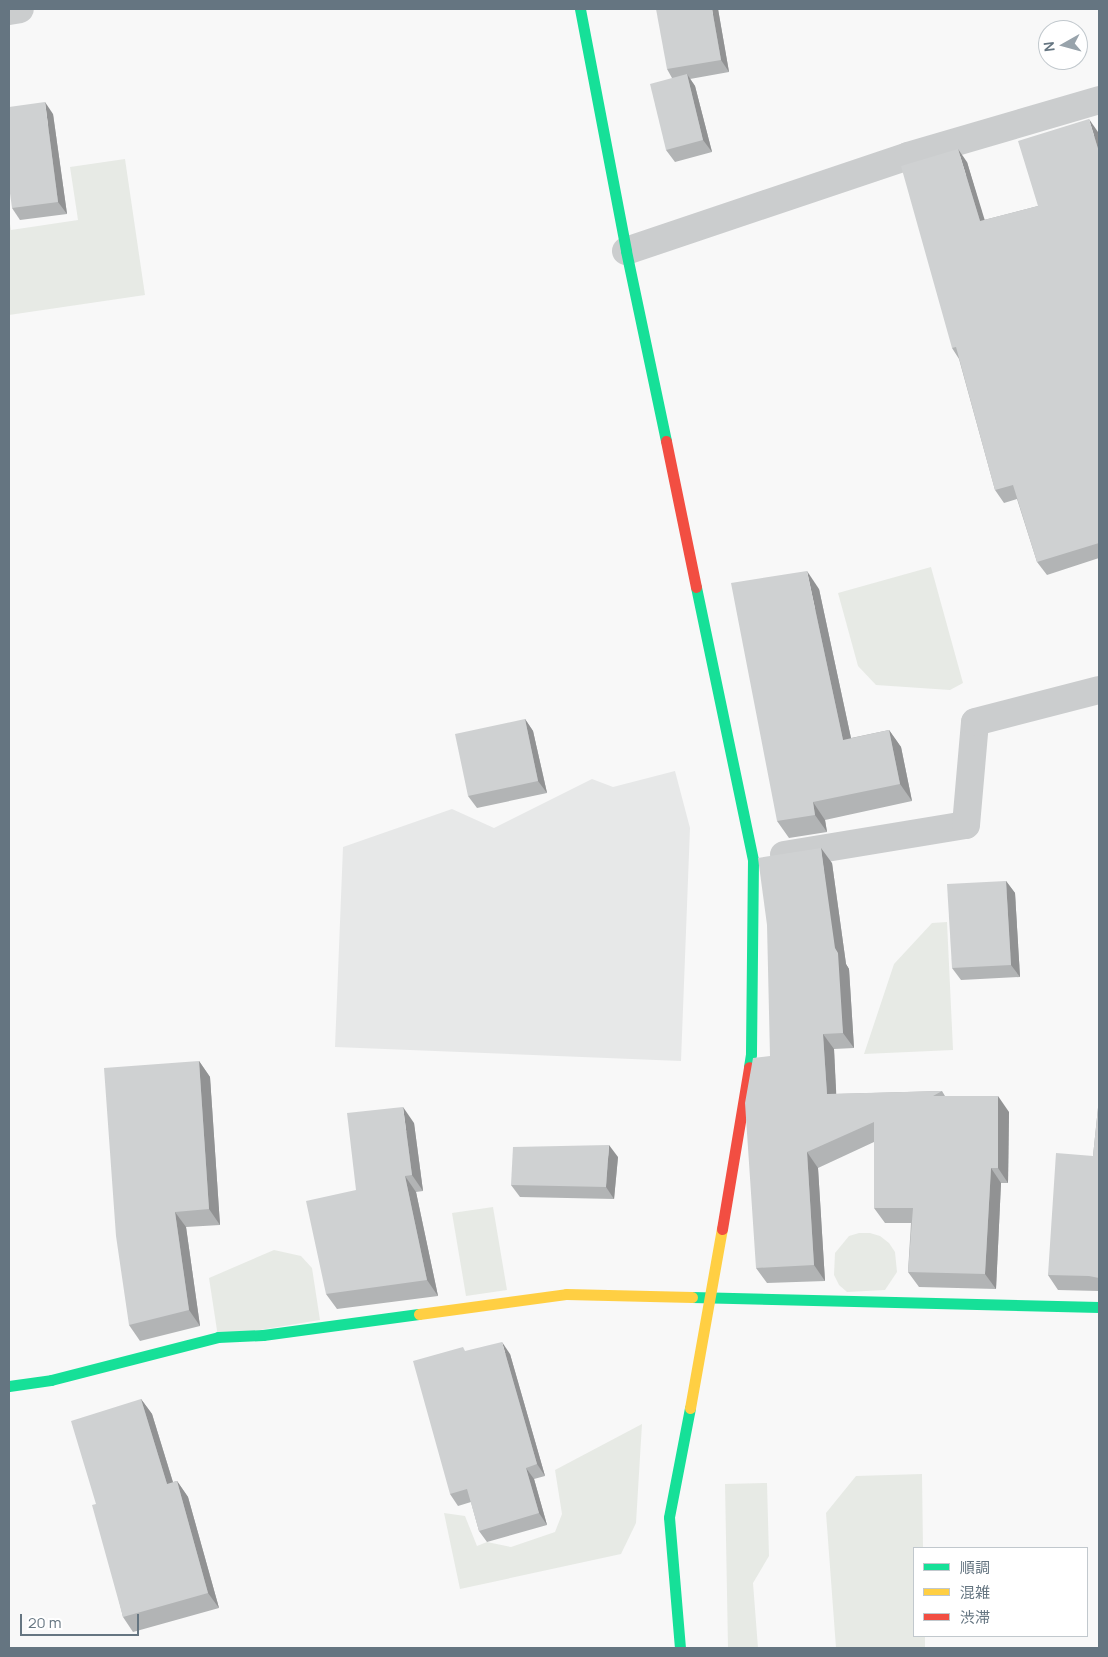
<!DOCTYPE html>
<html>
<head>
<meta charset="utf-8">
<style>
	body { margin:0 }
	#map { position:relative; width:1108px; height:1657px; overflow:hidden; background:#f8f8f8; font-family:Manrope,"Noto Sans JP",sans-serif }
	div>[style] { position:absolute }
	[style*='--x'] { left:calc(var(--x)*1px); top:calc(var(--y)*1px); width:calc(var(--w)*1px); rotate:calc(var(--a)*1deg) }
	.built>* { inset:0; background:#e7e8e8 }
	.green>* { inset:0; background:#e7eae5 }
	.street>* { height:28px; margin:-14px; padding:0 14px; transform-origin:14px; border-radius:14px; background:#cbcdce }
	.fast>* { height:11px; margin:-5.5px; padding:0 5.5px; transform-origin:5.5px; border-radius:5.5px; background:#16e098 }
	.slow>* { height:11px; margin:-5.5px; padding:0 5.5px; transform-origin:5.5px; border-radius:5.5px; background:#ffcf43 }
	.jam>* { height:11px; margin:-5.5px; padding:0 5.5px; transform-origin:5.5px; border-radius:5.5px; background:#f24e42 }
	.wall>* { inset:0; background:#b2b4b5 }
	.shaded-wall>* { inset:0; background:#919293 }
	.building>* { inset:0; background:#cfd1d2 }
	span { translate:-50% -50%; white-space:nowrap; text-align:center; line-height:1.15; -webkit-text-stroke:5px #fff; paint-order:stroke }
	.frame { position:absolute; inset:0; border:10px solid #657581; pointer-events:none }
	.legend { position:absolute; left:913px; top:1547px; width:175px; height:90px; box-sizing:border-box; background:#fff; border:1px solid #c1c8cd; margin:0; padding:6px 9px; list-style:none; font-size:15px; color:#657581 }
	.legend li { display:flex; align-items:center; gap:10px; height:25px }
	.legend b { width:25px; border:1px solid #c1c8cd }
	.north { position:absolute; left:1038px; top:20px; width:50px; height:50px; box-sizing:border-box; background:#fff; border:1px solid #c1c8cd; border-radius:50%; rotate:263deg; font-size:14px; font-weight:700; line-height:20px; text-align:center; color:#657581 }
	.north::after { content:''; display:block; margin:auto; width:18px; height:22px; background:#98a3ab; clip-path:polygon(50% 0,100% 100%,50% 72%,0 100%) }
	.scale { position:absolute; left:20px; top:1614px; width:119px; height:22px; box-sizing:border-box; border:2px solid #657581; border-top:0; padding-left:6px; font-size:15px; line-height:18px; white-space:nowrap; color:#657581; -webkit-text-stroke:4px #fff; paint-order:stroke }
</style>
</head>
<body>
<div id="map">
	<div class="built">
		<i style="clip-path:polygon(675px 771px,690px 828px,681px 1061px,335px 1047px,343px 847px,452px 809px,494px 828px,592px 779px,613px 787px)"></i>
	</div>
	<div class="green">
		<i style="clip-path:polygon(125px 159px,145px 295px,9px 315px,9px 218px,11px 230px,78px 220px,70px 167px)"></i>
		<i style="clip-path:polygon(931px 567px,963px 683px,950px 690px,876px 685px,858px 666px,838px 593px)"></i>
		<i style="clip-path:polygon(947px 922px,953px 1050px,864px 1054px,894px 964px,932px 923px)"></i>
		<i style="clip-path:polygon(493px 1207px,507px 1290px,466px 1296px,452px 1213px)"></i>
		<i style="clip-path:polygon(859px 1233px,870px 1233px,880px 1236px,889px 1243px,895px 1252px,897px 1272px,885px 1290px,847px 1292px,839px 1285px,834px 1275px,835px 1253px,849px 1236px)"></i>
		<i style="clip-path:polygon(274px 1250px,301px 1256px,312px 1268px,320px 1320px,218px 1337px,209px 1278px)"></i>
		<i style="clip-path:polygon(642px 1424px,636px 1523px,621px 1554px,460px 1589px,444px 1513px,465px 1516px,477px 1546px,487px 1542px,511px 1547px,555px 1532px,562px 1514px,555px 1470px)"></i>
		<i style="clip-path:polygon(922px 1474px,923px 1548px,914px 1548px,914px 1636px,925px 1636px,925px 1648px,836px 1648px,826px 1513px,856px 1476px)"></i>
		<i style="clip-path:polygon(767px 1483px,769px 1556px,753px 1583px,758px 1648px,728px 1648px,725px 1484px)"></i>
	</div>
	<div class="street">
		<i style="--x:9;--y:11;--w:11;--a:-10"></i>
		<i style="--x:626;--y:251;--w:298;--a:-18.6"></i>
		<i style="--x:908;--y:156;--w:199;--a:-16.3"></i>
		<i style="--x:784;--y:855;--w:184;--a:-9.4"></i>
		<i style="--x:966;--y:825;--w:103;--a:-85"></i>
		<i style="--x:975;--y:722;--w:128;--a:-14.5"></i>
	</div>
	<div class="fast">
		<i style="--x:580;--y:9;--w:246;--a:79.2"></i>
		<i style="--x:626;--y:251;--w:194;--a:78.1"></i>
		<i style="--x:696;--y:587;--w:279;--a:78.2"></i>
		<i style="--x:753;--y:860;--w:194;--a:90.6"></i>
		<i style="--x:751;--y:1054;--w:13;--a:99"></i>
		<i style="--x:692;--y:1297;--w:407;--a:1.4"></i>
		<i style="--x:9;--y:1386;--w:42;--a:-8.1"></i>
		<i style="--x:51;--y:1380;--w:172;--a:-14.4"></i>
		<i style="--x:218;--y:1337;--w:45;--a:-2.5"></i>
		<i style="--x:263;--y:1335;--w:157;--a:-7.7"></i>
		<i style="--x:680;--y:1648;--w:131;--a:-94.8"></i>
		<i style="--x:669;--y:1517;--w:111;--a:-79.1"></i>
	</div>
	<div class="slow">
		<i style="--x:419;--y:1314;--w:148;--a:-7.7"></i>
		<i style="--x:566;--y:1294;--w:126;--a:1.4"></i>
		<i style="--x:690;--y:1408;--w:182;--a:-79.9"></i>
	</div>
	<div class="jam">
		<i style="--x:666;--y:441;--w:149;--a:78.4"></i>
		<i style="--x:722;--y:1229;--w:164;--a:-80.5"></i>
	</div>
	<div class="wall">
		<i style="clip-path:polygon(718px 9px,729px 72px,690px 79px,695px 86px,712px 152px,675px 162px,666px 150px,672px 78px,667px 69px)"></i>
		<i style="clip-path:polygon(53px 114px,67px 214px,20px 220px,12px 208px)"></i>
		<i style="clip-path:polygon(1098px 132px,1099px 135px,1099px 558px,1047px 575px,1037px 562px,1017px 499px,1004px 503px,995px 490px,959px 359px,952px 348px,967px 162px,984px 220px,1038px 206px)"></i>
		<i style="clip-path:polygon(819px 589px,851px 738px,889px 730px,901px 747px,912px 801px,825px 820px,827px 832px,789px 838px,777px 821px)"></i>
		<i style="clip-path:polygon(525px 719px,533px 731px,547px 793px,477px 808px,468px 796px)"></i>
		<i style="clip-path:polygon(832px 863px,846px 964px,849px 969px,854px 1048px,834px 1049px,836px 1094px,942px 1091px,945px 1096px,1009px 1112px,1008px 1183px,1001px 1183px,996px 1289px,919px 1287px,908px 1272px,911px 1223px,885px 1223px,874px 1208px,874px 1142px,818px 1168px,825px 1281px,767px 1283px,756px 1268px,770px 1056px)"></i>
		<i style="clip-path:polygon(1006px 881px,1015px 893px,1020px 977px,961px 980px,952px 968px)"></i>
		<i style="clip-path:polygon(199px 1061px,210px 1077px,220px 1225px,186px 1227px,200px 1326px,140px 1341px,129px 1325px)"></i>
		<i style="clip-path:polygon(1099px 1098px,1099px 1291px,1058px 1290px,1048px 1275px,1093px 1156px)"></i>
		<i style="clip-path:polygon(414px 1123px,423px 1191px,416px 1192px,438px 1296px,337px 1309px,326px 1294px,356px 1190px)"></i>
		<i style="clip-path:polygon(618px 1157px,614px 1199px,520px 1197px,511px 1185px)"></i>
		<i style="clip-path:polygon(466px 1351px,510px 1354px,545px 1476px,534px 1479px,547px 1525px,487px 1542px,479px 1531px,471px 1502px,458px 1506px,450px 1494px)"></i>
		<i style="clip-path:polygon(141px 1399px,152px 1414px,173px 1482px,177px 1481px,188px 1497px,219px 1608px,133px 1632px,123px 1617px,96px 1504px)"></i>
	</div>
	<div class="shaded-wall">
		<i style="clip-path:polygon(712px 9px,718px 9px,729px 72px,721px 60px)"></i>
		<i style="clip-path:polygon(687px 74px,695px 86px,712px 152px,703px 140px)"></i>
		<i style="clip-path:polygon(45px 102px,53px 114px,67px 214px,58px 202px)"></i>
		<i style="clip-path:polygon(1089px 119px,1098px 132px,1099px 135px,1099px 152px)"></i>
		<i style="clip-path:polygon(958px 149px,967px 162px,989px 234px,980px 221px)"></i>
		<i style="clip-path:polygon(807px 571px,819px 589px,855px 757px,843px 740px)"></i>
		<i style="clip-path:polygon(525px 719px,533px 731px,547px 793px,538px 781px)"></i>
		<i style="clip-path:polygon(889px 730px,901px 747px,912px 801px,900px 784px)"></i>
		<i style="clip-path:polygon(813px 802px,825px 820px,827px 832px,815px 815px)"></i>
		<i style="clip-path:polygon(821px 848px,832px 863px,846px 964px,849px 969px,854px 1048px,843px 1033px)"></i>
		<i style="clip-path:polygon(1006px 881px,1015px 893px,1020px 977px,1011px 965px)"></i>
		<i style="clip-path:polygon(823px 1034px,834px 1049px,837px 1109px,827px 1094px)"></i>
		<i style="clip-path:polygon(199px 1061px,210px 1077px,220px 1225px,209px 1209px)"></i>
		<i style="clip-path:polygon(998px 1096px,1009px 1112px,1008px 1183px,998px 1168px)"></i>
		<i style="clip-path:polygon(403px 1107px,414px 1123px,423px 1191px,412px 1175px)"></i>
		<i style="clip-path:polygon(609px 1145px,618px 1157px,614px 1199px,606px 1187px)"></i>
		<i style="clip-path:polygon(807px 1152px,818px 1168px,825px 1281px,814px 1265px)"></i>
		<i style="clip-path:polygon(991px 1168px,1001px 1183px,996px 1289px,985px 1274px)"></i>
		<i style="clip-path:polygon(405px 1176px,416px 1192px,438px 1296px,427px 1280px)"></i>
		<i style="clip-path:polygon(175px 1212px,186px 1227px,200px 1326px,189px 1310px)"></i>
		<i style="clip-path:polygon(502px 1342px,510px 1354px,545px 1476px,537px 1464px)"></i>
		<i style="clip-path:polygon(141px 1399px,152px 1414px,178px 1499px,167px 1484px)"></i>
		<i style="clip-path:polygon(526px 1468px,534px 1479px,547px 1525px,539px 1513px)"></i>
		<i style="clip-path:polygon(177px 1481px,188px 1497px,219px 1608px,208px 1593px)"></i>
	</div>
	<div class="building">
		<i style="clip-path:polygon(656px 9px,712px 9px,721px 60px,667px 69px)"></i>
		<i style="clip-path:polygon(687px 74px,703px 140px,666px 150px,650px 84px)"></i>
		<i style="clip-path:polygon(45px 102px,58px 202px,12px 208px,9px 186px,9px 107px)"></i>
		<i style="clip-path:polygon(1089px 119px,1099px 152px,1099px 543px,1037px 562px,1013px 485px,995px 490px,956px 347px,952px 348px,901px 166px,958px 149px,980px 221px,1038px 206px,1018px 141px)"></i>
		<i style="clip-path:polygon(807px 571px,843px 740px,889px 730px,900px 784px,813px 802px,815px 815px,777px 821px,731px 583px)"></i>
		<i style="clip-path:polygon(525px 719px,538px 781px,468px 796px,455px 734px)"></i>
		<i style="clip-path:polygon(821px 848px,835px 948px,838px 953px,843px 1033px,823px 1034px,827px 1094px,942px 1091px,933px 1096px,998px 1096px,998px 1168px,991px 1168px,985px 1274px,908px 1272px,913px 1208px,874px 1208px,874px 1122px,807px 1152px,814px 1265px,756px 1268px,745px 1103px,753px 1058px,770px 1056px,767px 925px,758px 858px)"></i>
		<i style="clip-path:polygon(1006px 881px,1011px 965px,952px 968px,947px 884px)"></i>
		<i style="clip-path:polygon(199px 1061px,209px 1209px,175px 1212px,189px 1310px,129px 1325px,116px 1236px,104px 1068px)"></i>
		<i style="clip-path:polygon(1099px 1098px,1099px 1278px,1089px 1276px,1048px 1275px,1056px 1153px,1093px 1156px)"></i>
		<i style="clip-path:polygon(403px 1107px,412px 1175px,405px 1176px,427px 1280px,326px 1294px,306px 1201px,356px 1190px,347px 1113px)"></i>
		<i style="clip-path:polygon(609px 1145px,606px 1187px,511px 1185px,513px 1147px)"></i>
		<i style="clip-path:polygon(502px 1342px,537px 1464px,526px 1468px,539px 1513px,479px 1531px,467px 1489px,450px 1494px,413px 1361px,463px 1347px,465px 1351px)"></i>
		<i style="clip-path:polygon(141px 1399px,167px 1484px,177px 1481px,208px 1593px,123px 1617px,92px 1505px,96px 1504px,71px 1421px)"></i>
	</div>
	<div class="frame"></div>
	<ul class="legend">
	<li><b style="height:6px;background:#16e098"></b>順調</li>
	<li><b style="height:6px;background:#ffcf43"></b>混雑</li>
	<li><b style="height:6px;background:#f24e42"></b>渋滞</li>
	</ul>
	<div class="north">N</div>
	<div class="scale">20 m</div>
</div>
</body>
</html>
